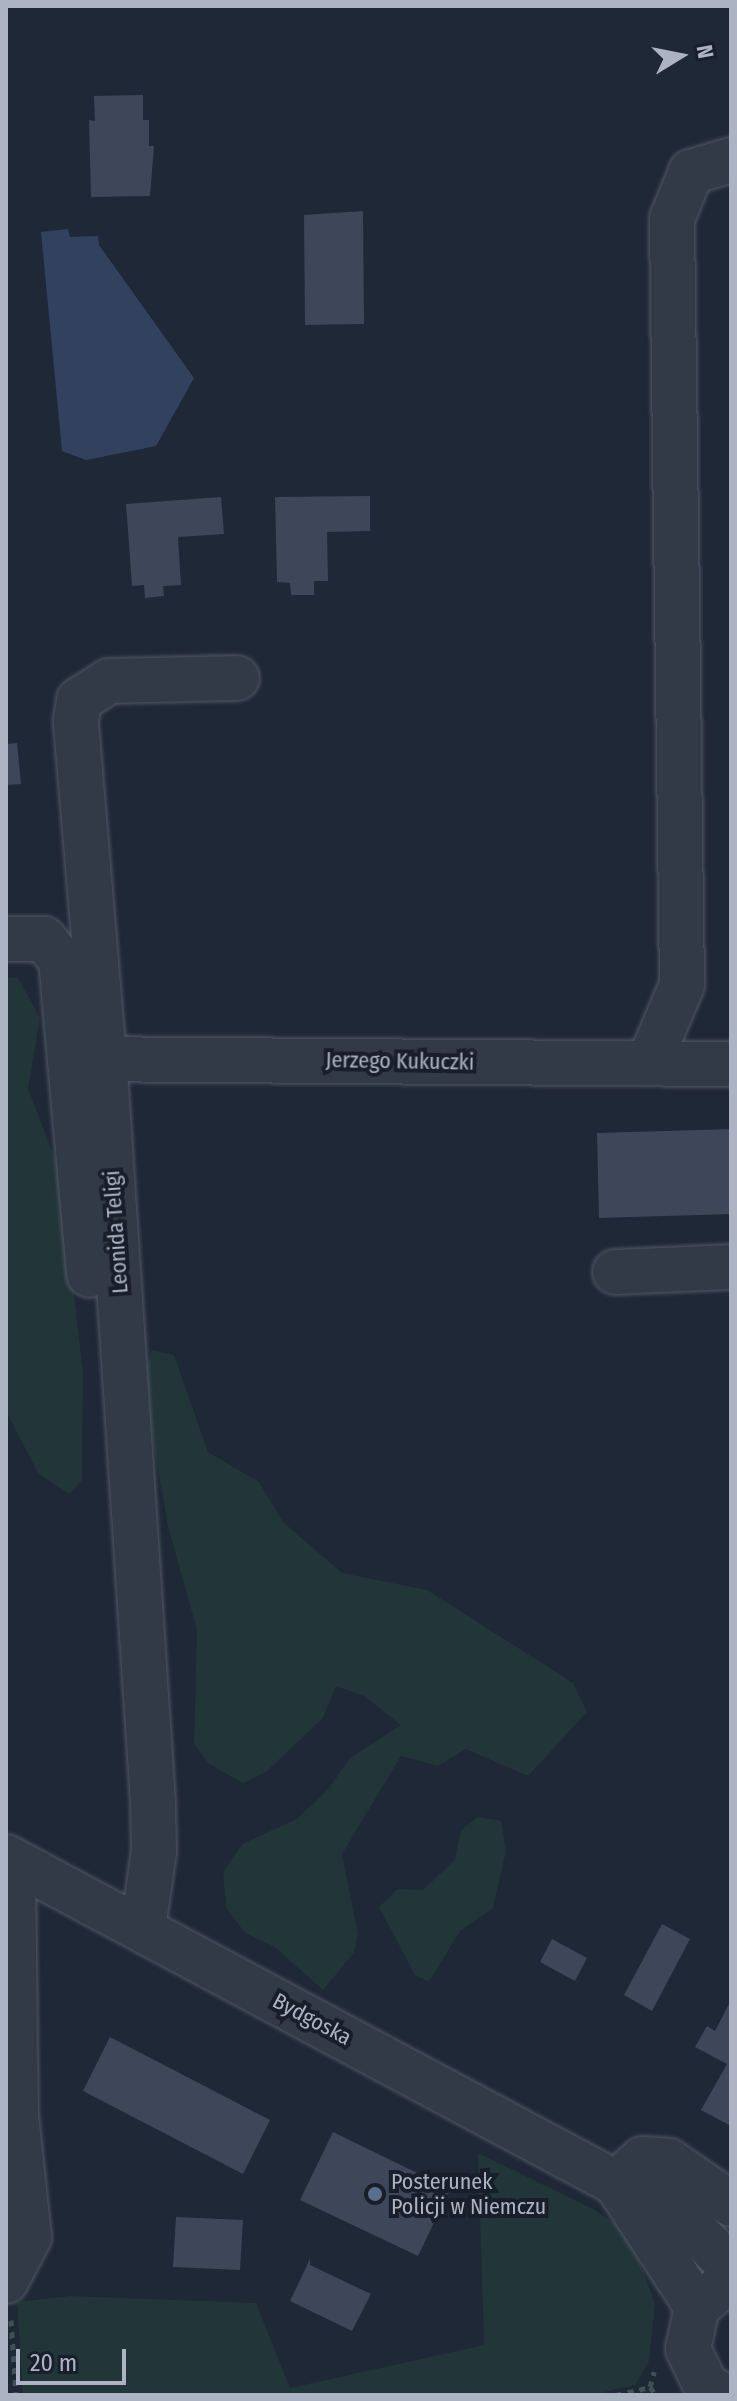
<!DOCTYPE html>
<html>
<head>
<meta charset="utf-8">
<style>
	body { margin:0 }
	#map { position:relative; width:737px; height:2401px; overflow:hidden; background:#1f2836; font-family:"Fira Sans Condensed",sans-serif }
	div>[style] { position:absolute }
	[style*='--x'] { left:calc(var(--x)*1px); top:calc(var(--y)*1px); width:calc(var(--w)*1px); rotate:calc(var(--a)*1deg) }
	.green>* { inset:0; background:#223538 }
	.water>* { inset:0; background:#32425e }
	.building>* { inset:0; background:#3d4759 }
	.path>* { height:5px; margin-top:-2.5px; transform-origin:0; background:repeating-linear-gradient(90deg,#3f5155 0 6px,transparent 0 12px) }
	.roads { filter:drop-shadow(0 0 2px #505765) drop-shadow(0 0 2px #505765) }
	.minor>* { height:44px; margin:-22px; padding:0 22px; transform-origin:22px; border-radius:22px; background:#333a47 }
	.dots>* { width:22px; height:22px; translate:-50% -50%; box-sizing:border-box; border:4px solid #181f2b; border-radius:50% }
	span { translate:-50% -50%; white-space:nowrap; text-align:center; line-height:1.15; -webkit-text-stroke:8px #181f2b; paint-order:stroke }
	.street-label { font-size:22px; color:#acb4c4 }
	.poi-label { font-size:22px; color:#acb4c4 }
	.left { translate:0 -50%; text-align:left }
	.frame { position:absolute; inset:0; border:8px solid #acb4c4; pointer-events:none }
	.north { position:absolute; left:641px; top:16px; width:80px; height:80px; -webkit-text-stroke:6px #181f2b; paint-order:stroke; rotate:80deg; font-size:22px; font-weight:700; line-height:32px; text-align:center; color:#acb4c4 }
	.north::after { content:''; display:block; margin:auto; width:28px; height:36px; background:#acb4c4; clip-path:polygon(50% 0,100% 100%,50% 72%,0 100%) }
	.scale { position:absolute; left:16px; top:2349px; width:110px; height:36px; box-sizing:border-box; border:4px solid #acb4c4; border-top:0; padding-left:10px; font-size:24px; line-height:28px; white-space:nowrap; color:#acb4c4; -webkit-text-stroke:6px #181f2b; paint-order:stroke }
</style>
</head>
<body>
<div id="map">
	<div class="green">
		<i style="clip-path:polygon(6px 977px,18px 978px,40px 1018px,28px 1089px,60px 1171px,83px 1373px,82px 1480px,69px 1494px,38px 1473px,6px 1411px)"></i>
		<i style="clip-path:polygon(152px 1350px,174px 1355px,208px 1452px,259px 1482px,283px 1522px,342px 1573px,427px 1590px,573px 1683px,587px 1712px,528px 1776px,466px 1749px,438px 1766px,401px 1756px,342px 1854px,358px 1934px,354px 1953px,323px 1990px,275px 1947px,245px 1933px,226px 1907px,223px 1872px,242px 1844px,297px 1819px,329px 1788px,350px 1758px,401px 1725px,364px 1696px,336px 1686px,323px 1718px,267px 1771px,243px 1783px,209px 1764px,194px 1744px,197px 1630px,168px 1526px,142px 1378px)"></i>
		<i style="clip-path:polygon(478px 1817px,501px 1821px,506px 1851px,493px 1908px,460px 1931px,429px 1982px,415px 1975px,379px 1907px,398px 1889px,423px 1890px,455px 1860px,461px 1830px)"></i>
		<i style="clip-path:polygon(478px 2153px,593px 2209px,630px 2234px,655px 2304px,649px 2361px,635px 2385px,591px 2395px,23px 2395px,17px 2302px,71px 2296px,256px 2303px,290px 2388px,484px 2345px)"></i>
	</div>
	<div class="water">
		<i style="clip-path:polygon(68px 229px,70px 237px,98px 236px,99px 245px,194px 378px,156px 446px,86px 460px,62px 451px,41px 232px)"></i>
	</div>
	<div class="building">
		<i style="clip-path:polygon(143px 95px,143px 120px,149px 120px,149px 146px,154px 146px,150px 196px,91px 197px,89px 120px,95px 121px,94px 96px)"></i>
		<i style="clip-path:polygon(363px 211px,364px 324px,305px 325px,304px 215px)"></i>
		<i style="clip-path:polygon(370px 496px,370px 531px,327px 532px,328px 581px,314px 581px,314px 595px,291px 595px,290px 583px,277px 582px,275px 497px)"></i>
		<i style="clip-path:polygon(221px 497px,224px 534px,178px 537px,181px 585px,163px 586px,164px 596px,145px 598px,144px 585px,132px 586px,126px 504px)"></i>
		<i style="clip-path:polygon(17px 743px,21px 784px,6px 785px,6px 744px)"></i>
		<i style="clip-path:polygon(731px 1129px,731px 1214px,599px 1218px,597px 1133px)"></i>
		<i style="clip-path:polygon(662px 1924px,690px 1939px,652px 2011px,624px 1995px)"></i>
		<i style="clip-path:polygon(552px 1939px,587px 1958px,575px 1981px,540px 1962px)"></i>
		<i style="clip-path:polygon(731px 2000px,731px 2126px,701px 2110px,727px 2064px,695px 2047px,707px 2026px,715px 2031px)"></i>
		<i style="clip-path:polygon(110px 2037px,270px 2120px,243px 2174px,83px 2091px)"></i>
		<i style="clip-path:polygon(333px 2132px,450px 2189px,418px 2256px,300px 2200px)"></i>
		<i style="clip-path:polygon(176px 2217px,243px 2220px,240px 2270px,173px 2267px)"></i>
		<i style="clip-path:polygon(310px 2259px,310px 2265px,371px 2294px,352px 2331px,290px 2301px)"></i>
	</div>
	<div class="path">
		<i style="--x:11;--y:2320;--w:75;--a:86.2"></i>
		<i style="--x:650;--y:2387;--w:16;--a:-75"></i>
		<i style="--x:616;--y:2395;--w:35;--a:-13"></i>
		<i style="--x:650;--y:2387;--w:10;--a:53"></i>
	</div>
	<div class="roads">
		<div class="minor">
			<i style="--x:6;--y:939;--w:38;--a:0"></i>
			<i style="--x:44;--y:939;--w:27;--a:51"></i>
			<i style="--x:61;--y:960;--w:316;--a:84.9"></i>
			<i style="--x:76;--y:1059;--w:655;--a:0.44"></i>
			<i style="--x:649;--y:1063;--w:85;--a:-67.1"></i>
			<i style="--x:682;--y:985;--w:766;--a:-90.75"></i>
			<i style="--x:672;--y:219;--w:51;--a:-68"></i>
			<i style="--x:691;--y:172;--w:42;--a:-16.7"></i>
			<i style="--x:615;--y:1272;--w:116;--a:-2.5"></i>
			<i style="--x:6;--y:1857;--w:692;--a:28.12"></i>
			<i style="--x:616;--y:2183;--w:48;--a:18.1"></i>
			<i style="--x:662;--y:2198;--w:98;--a:45"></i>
			<i style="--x:143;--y:1928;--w:78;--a:-81.9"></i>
			<i style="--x:154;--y:1851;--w:49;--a:-91.2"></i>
			<i style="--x:153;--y:1802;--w:747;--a:-93.76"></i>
			<i style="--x:104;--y:1057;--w:337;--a:-94.8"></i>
			<i style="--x:76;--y:721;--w:21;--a:-82"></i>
			<i style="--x:79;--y:700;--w:36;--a:-32"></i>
			<i style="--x:109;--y:681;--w:128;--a:-1.3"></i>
			<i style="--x:616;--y:2183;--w:148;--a:56.8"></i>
			<i style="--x:616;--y:2183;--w:36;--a:-42"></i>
			<i style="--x:643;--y:2159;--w:26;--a:4"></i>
			<i style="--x:669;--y:2161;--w:75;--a:34.7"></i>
			<i style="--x:6;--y:2281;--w:50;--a:-62.4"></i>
			<i style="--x:29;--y:2237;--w:122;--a:-96.1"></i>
			<i style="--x:16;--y:2116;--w:255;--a:-90.7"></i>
			<i style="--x:720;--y:2288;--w:30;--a:140"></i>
			<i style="--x:697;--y:2307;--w:43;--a:102.1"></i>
			<i style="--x:688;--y:2349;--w:41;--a:64.1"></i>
			<i style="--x:706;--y:2386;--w:18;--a:29"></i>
		</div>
	</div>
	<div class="dots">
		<i style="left:375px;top:2194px;background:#5c6f8a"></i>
	</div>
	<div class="street-label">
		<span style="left:400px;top:1061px;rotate:1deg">Jerzego Kukuczki</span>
		<span style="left:116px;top:1232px;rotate:-94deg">Leonida Teligi</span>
		<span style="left:312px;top:2019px;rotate:28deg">Bydgoska</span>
	</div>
	<div class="poi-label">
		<span class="left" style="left:391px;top:2194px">Posterunek<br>Policji w Niemczu</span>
	</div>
	<div class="frame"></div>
	<div class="north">N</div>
	<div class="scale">20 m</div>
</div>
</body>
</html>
